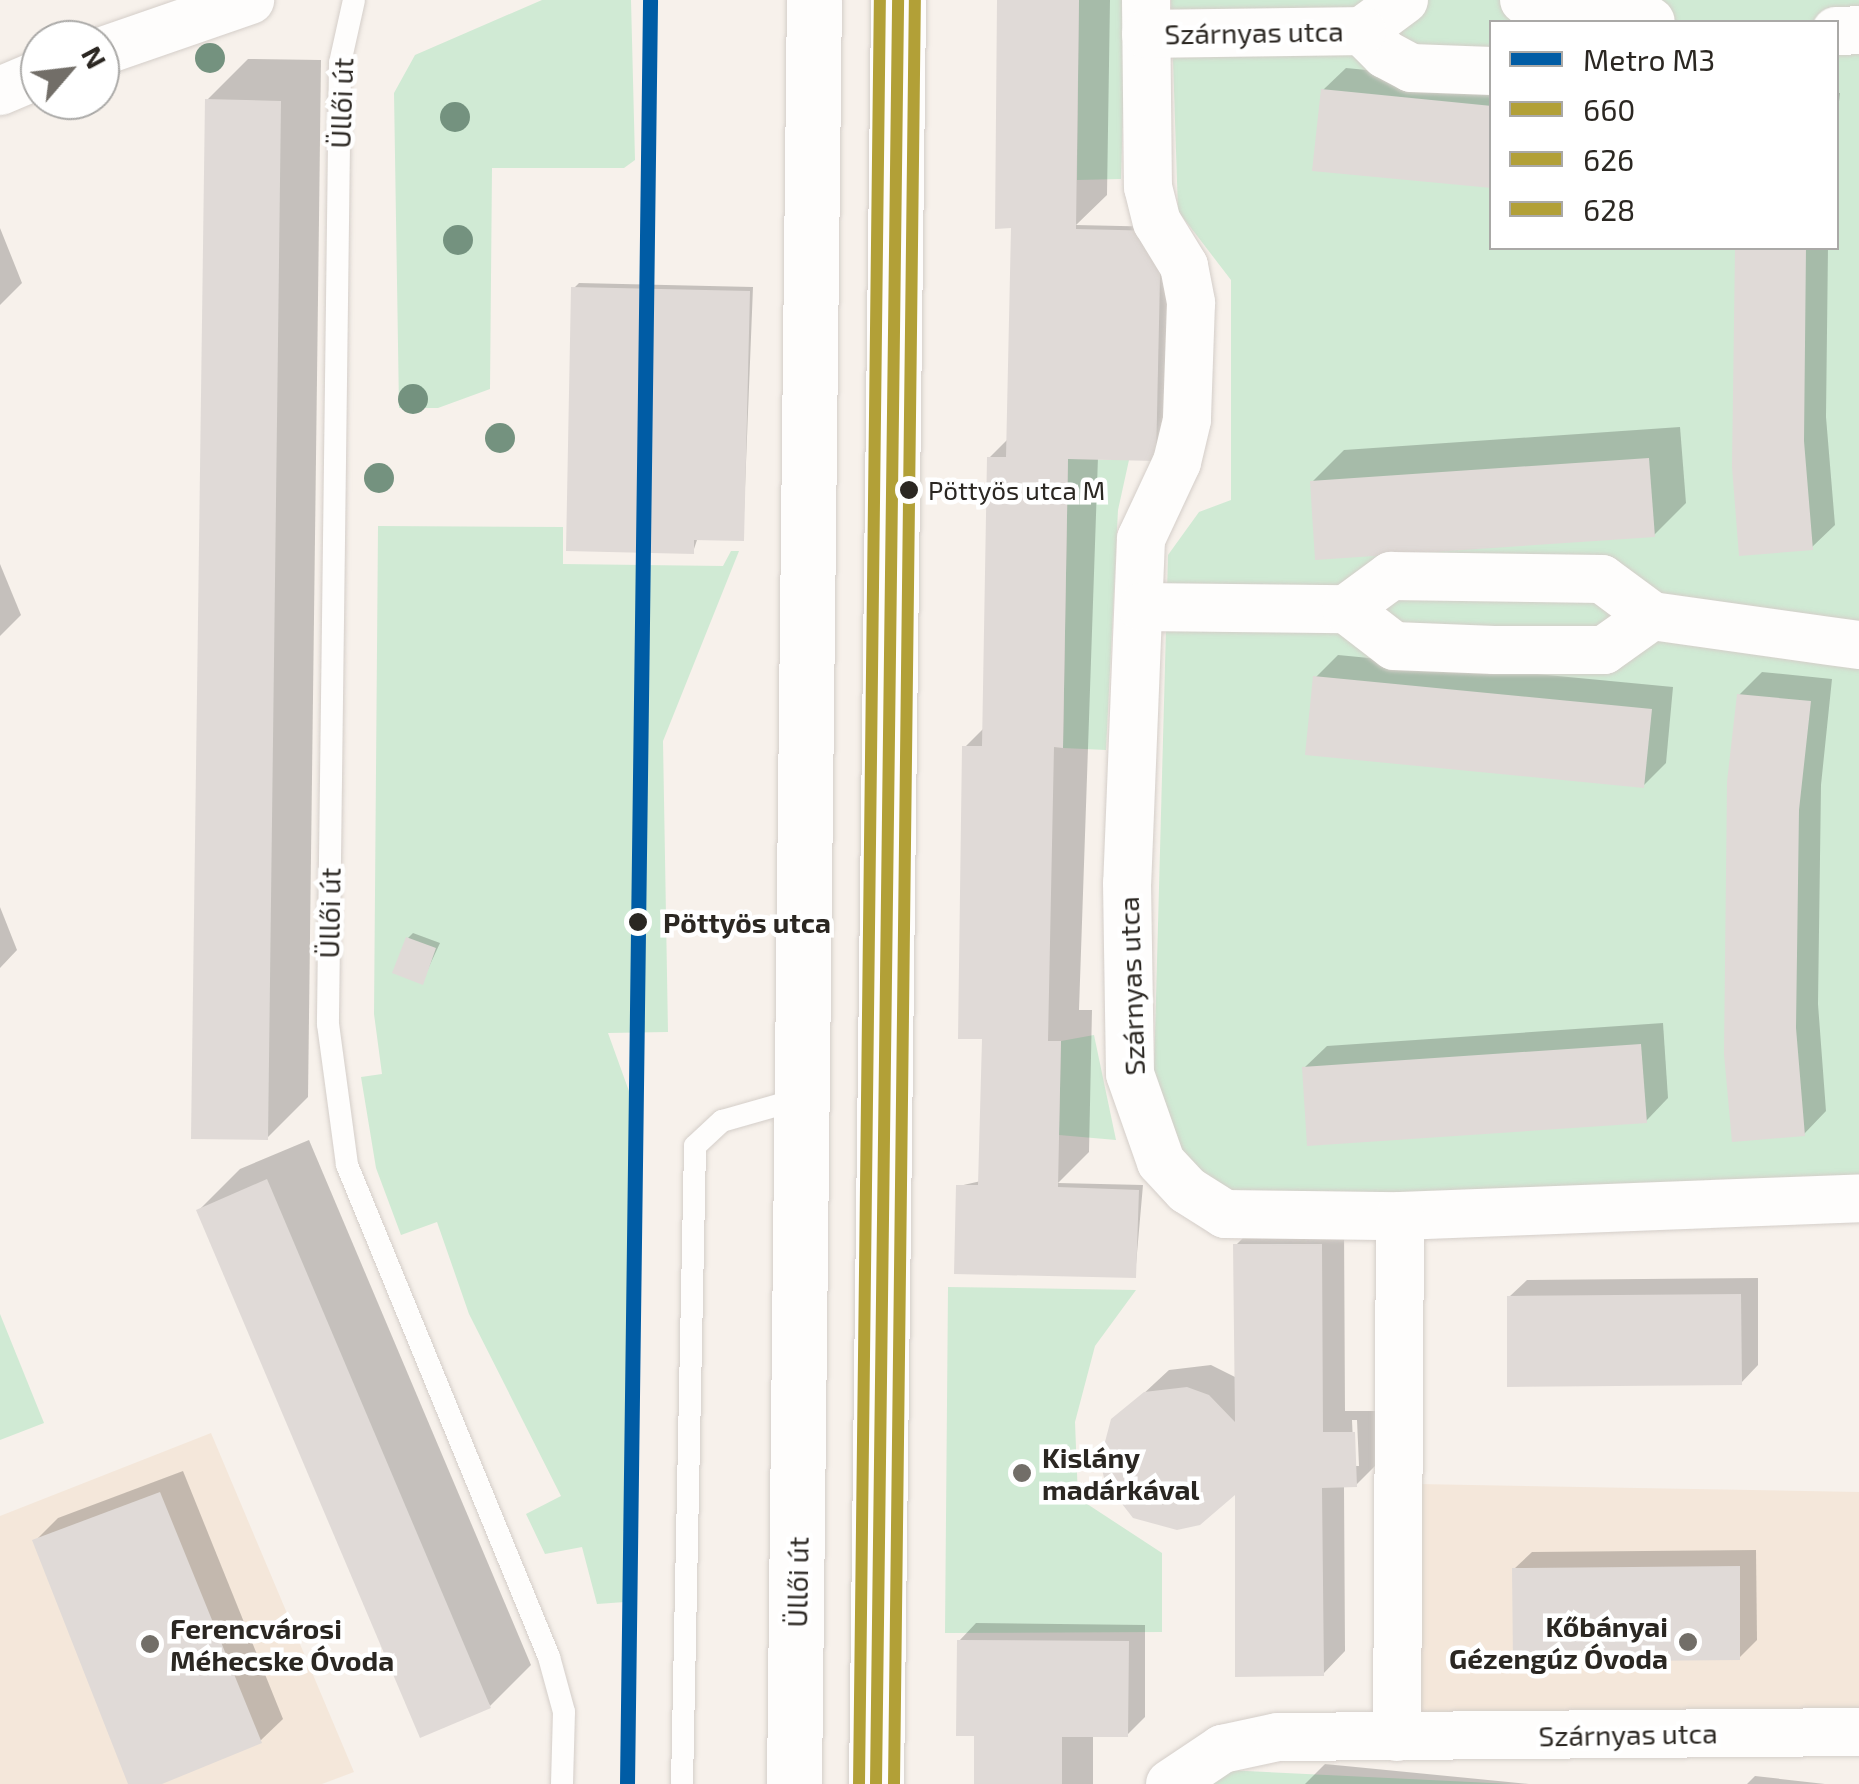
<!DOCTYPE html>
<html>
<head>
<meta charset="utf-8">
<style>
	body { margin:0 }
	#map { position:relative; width:1859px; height:1784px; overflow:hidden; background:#f7f1eb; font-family:"Exo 2",sans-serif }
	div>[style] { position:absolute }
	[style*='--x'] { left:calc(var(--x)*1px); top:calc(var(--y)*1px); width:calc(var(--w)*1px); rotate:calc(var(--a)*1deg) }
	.built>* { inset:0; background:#f4e7da }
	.green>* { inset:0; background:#d0ead4 }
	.shadow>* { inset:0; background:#0003 }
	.building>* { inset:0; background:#e0dad7 }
	.roads { filter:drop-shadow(0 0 2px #d4cec9) drop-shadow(0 0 2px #d4cec9) }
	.service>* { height:22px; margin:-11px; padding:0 11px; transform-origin:11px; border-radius:11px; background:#fefdfc }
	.minor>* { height:48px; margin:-24px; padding:0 24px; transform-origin:24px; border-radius:24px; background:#fefdfc }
	.primary>* { height:55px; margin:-27.5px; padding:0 27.5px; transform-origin:27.5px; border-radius:27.5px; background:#fefdfc }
	.bus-1>* { height:12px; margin:-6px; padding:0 6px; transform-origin:6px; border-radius:6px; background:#b2a037 }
	.bus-2>* { height:12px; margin:-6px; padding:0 6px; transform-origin:6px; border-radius:6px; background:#b2a037 }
	.bus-3>* { height:12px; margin:-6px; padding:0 6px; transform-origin:6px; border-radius:6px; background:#b2a037 }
	.metro-1>* { height:15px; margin:-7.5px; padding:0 7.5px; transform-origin:7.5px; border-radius:7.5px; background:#005ca5 }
	.trees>* { width:30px; height:30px; margin:-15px; border-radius:50%; background:#74927f }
	.dots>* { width:28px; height:28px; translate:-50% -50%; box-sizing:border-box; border:5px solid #fff; border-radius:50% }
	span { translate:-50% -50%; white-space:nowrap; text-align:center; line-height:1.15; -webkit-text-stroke:9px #fff; paint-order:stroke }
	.bus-label { font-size:26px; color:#2b2722 }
	.left { translate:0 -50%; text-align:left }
	.street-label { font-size:28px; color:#2b2722 }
	.stop-label { font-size:28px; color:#2b2722; font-weight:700 }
	.poi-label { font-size:28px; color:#2b2722; font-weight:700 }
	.right { translate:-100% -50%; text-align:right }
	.legend { position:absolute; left:1489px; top:20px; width:350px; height:230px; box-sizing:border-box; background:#fff; border:2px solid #aaa9a7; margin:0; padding:12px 18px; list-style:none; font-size:30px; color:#2b2722 }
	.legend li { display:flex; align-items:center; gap:20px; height:50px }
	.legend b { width:50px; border:2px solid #aaa9a7 }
	.north { position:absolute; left:20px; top:20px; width:100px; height:100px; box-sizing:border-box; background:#fff; border:2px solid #aaa9a7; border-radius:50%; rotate:62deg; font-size:28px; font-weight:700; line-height:40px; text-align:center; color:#2b2722 }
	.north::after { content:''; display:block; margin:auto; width:35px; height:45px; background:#726e68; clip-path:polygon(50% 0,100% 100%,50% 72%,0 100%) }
</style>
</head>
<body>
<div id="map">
	<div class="built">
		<i style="clip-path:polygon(211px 1433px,354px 1772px,322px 1784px,0 1784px,0 1516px)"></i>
		<i style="clip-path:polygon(1417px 1484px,1859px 1492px,1859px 1713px,1413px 1715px)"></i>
	</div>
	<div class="green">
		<i style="clip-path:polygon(542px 0,631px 0,635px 160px,624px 168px,492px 168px,490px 389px,438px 408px,399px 408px,394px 93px,415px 55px)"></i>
		<i style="clip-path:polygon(1079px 0,1126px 0,1121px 179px,1077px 180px)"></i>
		<i style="clip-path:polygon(evenodd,1171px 0,1859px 0,1859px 1198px,1187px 1190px,1154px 1072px,1168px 555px,1199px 512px,1231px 500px,1231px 280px,1178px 211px,1171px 0,1492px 22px,1836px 22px,1836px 248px,1492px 248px,1492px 22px)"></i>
		<i style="clip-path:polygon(1068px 459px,1129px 460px,1118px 510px,1106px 750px,1063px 748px)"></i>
		<i style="clip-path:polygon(378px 526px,563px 527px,563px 564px,723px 566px,731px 551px,739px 551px,663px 741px,668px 1032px,608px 1033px,630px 1094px,625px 1602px,597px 1604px,582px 1547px,545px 1554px,526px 1514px,561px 1496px,469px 1314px,437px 1222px,401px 1235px,376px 1168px,361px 1077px,382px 1074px,374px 1014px)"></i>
		<i style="clip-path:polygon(1094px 1035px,1116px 1140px,1059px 1135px,1061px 1041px)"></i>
		<i style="clip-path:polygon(948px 1287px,1136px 1290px,1095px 1346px,1075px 1422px,1078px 1498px,1162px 1553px,1162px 1632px,945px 1633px)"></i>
		<i style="clip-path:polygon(0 1314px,44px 1423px,0 1440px)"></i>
		<i style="clip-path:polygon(1204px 1769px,1512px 1784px,1194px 1784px)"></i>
	</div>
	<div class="shadow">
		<i style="clip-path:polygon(1000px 0,1110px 0,1107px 195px,1076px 225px,1165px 227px,1176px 260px,1172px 441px,1155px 458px,1098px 457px,1079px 1010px,1092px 1010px,1089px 1152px,1058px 1183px,1143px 1185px,1135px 1276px,959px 1186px,981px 1181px,985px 1037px,965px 747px,985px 727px,989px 458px,1009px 438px,1013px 226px)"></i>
		<i style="clip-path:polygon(248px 59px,321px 60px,308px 1097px,267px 1138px,207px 100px)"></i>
		<i style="clip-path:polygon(1346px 68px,1492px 82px,1492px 185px,1323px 90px)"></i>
		<i style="clip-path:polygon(1836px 93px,1840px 93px,1836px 127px)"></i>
		<i style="clip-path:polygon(0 228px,22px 283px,0 305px)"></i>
		<i style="clip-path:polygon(1737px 248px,1828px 248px,1826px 417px,1835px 525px,1812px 547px,1735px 467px)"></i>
		<i style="clip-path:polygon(579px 283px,753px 287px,743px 538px,698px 537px,693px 552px,574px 288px)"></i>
		<i style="clip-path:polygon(1680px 427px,1686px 503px,1654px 535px,1312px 482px,1344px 450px)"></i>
		<i style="clip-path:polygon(0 564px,21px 615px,0 636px)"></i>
		<i style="clip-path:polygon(1338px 655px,1673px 687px,1666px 763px,1643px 786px,1315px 678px)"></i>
		<i style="clip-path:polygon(1762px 672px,1832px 679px,1821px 785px,1818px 1004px,1826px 1111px,1804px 1134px,1739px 695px)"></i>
		<i style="clip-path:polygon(0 907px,17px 950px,0 968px)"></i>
		<i style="clip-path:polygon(413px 933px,440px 943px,422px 982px,408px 938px)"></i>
		<i style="clip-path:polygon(1663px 1023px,1668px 1098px,1646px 1121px,1304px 1068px,1327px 1046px)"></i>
		<i style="clip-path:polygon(309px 1140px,531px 1665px,490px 1706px,199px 1210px,240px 1169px)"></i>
		<i style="clip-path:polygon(evenodd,1259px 1222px,1344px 1222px,1345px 1411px,1377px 1411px,1379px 1462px,1356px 1485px,1344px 1485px,1345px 1651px,1323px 1674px,1238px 1490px,1114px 1421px,1169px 1370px,1211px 1365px,1237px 1378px,1236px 1245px,1259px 1222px,1352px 1420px,1357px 1420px,1359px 1466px,1354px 1466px,1352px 1420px)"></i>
		<i style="clip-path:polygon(1758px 1278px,1758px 1365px,1741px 1383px,1509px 1297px,1527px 1280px)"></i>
		<i style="clip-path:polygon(183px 1471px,283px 1719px,260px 1741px,155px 1784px,130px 1784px,35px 1541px,58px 1518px)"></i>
		<i style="clip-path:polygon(1756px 1550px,1757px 1640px,1739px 1658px,1514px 1569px,1532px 1552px)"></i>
		<i style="clip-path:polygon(976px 1623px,1145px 1625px,1145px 1717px,1127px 1735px,1093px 1734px,1093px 1784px,976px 1784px,976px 1734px,959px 1641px)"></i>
		<i style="clip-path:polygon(1325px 1764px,1529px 1784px,1305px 1784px)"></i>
		<i style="clip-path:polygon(1755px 1776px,1825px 1784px,1747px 1784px)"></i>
	</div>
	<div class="building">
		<i style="clip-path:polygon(997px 0,1079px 0,1076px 229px,1161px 231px,1156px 461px,1068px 459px,1063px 748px,1054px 747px,1048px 1041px,1061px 1041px,1058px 1187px,1139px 1190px,1136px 1278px,954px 1274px,956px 1185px,978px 1185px,982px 1039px,958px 1039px,962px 746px,982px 746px,987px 457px,1006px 457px,1011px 228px,995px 229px)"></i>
		<i style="clip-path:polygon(1321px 89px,1492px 106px,1492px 188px,1312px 171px)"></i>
		<i style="clip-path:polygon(205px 99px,281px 101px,268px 1140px,191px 1139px)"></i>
		<i style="clip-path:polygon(1735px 248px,1806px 248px,1804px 441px,1813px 550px,1739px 556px,1732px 467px)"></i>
		<i style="clip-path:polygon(571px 287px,750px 291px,744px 541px,694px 540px,694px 554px,566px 551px)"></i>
		<i style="clip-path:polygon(1649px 458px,1655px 537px,1315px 560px,1310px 481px)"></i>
		<i style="clip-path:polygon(1313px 676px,1652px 709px,1644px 788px,1305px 755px)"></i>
		<i style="clip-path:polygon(1737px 694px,1811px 701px,1799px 810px,1796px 1028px,1805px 1136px,1732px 1142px,1724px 1054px,1727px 782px)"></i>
		<i style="clip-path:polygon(406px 937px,436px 948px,423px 985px,392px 973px)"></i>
		<i style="clip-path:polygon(1641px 1044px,1647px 1123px,1307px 1146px,1302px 1067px)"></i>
		<i style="clip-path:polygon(267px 1179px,491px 1708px,420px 1738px,196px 1210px)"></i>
		<i style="clip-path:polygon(1233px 1244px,1322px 1244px,1323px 1432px,1355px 1432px,1357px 1487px,1322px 1488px,1324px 1676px,1235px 1677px,1235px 1495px,1200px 1525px,1177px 1530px,1133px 1518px,1105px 1482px,1100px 1461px,1111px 1419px,1144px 1392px,1187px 1387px,1209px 1395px,1235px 1422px)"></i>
		<i style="clip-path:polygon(1741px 1294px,1742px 1385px,1507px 1387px,1507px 1296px)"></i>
		<i style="clip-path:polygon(160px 1492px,262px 1743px,162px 1784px,128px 1784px,32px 1540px)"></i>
		<i style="clip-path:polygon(1740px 1566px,1740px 1660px,1513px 1662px,1512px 1568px)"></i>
		<i style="clip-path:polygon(957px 1640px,1129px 1641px,1128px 1737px,1062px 1737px,1062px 1784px,974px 1784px,974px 1736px,956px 1736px)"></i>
	</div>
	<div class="roads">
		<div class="service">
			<i style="--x:354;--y:0;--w:65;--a:102.5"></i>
			<i style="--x:340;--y:63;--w:961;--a:90.72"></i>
			<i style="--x:328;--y:1024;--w:142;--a:82.3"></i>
			<i style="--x:347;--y:1165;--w:532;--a:67.68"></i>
			<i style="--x:549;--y:1657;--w:57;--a:74.7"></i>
			<i style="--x:564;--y:1712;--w:72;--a:91.6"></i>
			<i style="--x:682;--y:1784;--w:638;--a:-88.83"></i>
			<i style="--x:695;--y:1146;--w:37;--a:-43"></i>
			<i style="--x:722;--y:1121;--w:84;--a:-15.9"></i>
		</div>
		<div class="minor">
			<i style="--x:1146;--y:0;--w:187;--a:89.4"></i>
			<i style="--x:1148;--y:187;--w:36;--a:76"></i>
			<i style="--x:1157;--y:222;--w:52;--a:58.5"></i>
			<i style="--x:1184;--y:266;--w:38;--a:79"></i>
			<i style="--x:1191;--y:303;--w:117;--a:92"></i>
			<i style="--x:1187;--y:420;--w:43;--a:103.4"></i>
			<i style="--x:1177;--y:462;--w:85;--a:115.1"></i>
			<i style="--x:1141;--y:539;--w:344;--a:92.3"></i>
			<i style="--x:1127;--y:883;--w:191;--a:89.1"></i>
			<i style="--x:1130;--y:1074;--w:93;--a:70.6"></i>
			<i style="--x:1161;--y:1162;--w:38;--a:47"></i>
			<i style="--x:1187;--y:1190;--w:45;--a:32.3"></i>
			<i style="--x:1225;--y:1214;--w:175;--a:0.7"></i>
			<i style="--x:1400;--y:1216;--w:459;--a:-2.2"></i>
			<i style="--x:1404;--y:0;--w:52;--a:143.6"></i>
			<i style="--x:1362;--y:31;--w:33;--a:45"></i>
			<i style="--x:1385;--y:54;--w:30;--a:28"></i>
			<i style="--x:1411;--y:68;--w:81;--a:2.1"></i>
			<i style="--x:1524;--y:0;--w:96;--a:0.6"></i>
			<i style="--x:1620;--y:1;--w:37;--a:34"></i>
			<i style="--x:1836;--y:31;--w:23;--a:-2"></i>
			<i style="--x:1146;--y:34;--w:216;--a:-0.8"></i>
			<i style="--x:100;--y:52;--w:159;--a:-19.1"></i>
			<i style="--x:0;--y:91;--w:43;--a:-23"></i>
			<i style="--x:1142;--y:607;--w:204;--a:0.6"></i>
			<i style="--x:1652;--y:616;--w:59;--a:144.7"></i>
			<i style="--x:1604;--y:650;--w:110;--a:180"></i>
			<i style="--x:1494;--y:650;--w:100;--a:-177.7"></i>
			<i style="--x:1394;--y:646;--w:61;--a:-142.4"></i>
			<i style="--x:1346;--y:609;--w:56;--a:-36.3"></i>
			<i style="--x:1391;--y:576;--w:211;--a:0.8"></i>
			<i style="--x:1602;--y:579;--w:62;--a:36.5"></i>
			<i style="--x:1652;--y:616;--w:209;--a:8"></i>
			<i style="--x:1397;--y:1737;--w:521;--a:-89.67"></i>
			<i style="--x:1170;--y:1784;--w:63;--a:-33.9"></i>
			<i style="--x:1222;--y:1749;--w:57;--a:-12.1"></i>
			<i style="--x:1278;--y:1737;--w:581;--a:-0.49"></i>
		</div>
		<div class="primary">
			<i style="--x:794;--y:1784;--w:1784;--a:-89.36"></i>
			<i style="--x:876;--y:1784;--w:1784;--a:-89.29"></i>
		</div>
	</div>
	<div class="bus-1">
		<i style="--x:876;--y:1784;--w:1784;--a:-89.29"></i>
	</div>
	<div class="bus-2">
		<i style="--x:894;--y:1784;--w:1784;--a:-89.33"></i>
	</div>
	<div class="bus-3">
		<i style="--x:859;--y:1784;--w:1784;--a:-89.33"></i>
	</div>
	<div class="metro-1">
		<i style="--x:627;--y:1784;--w:1784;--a:-89.26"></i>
	</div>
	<div class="trees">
		<i style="left:210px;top:58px"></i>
		<i style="left:455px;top:117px"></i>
		<i style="left:458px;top:240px"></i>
		<i style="left:413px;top:399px"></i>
		<i style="left:500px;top:438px"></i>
		<i style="left:379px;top:478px"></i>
	</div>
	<div class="dots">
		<i style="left:909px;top:490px;background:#2b2722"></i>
		<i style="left:638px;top:922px;background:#2b2722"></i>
		<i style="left:1022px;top:1473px;background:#726e68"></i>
		<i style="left:1688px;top:1642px;background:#726e68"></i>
		<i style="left:150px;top:1644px;background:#726e68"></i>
	</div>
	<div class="bus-label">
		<span class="left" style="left:928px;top:490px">Pöttyös utca M</span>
	</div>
	<div class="street-label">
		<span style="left:1254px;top:32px;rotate:-1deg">Szárnyas utca</span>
		<span style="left:341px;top:103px;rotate:-88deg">Üllői út</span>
		<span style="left:329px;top:913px;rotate:-89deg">Üllői út</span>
		<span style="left:1131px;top:986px;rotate:-92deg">Szárnyas utca</span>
		<span style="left:797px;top:1582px;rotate:-89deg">Üllői út</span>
		<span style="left:1628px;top:1734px;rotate:-1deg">Szárnyas utca</span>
	</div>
	<div class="stop-label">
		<span class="left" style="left:663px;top:922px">Pöttyös utca</span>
	</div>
	<div class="poi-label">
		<span class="left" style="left:1042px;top:1473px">Kislány<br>madárkával</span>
		<span class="right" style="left:1668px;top:1642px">Kőbányai<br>Gézengúz Óvoda</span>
		<span class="left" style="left:170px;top:1644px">Ferencvárosi<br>Méhecske Óvoda</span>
	</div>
	<ul class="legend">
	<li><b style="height:12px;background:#005ca5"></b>Metro M3</li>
	<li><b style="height:12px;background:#b2a037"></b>660</li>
	<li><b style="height:12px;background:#b2a037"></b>626</li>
	<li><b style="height:12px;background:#b2a037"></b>628</li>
	</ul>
	<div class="north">N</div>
</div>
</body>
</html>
